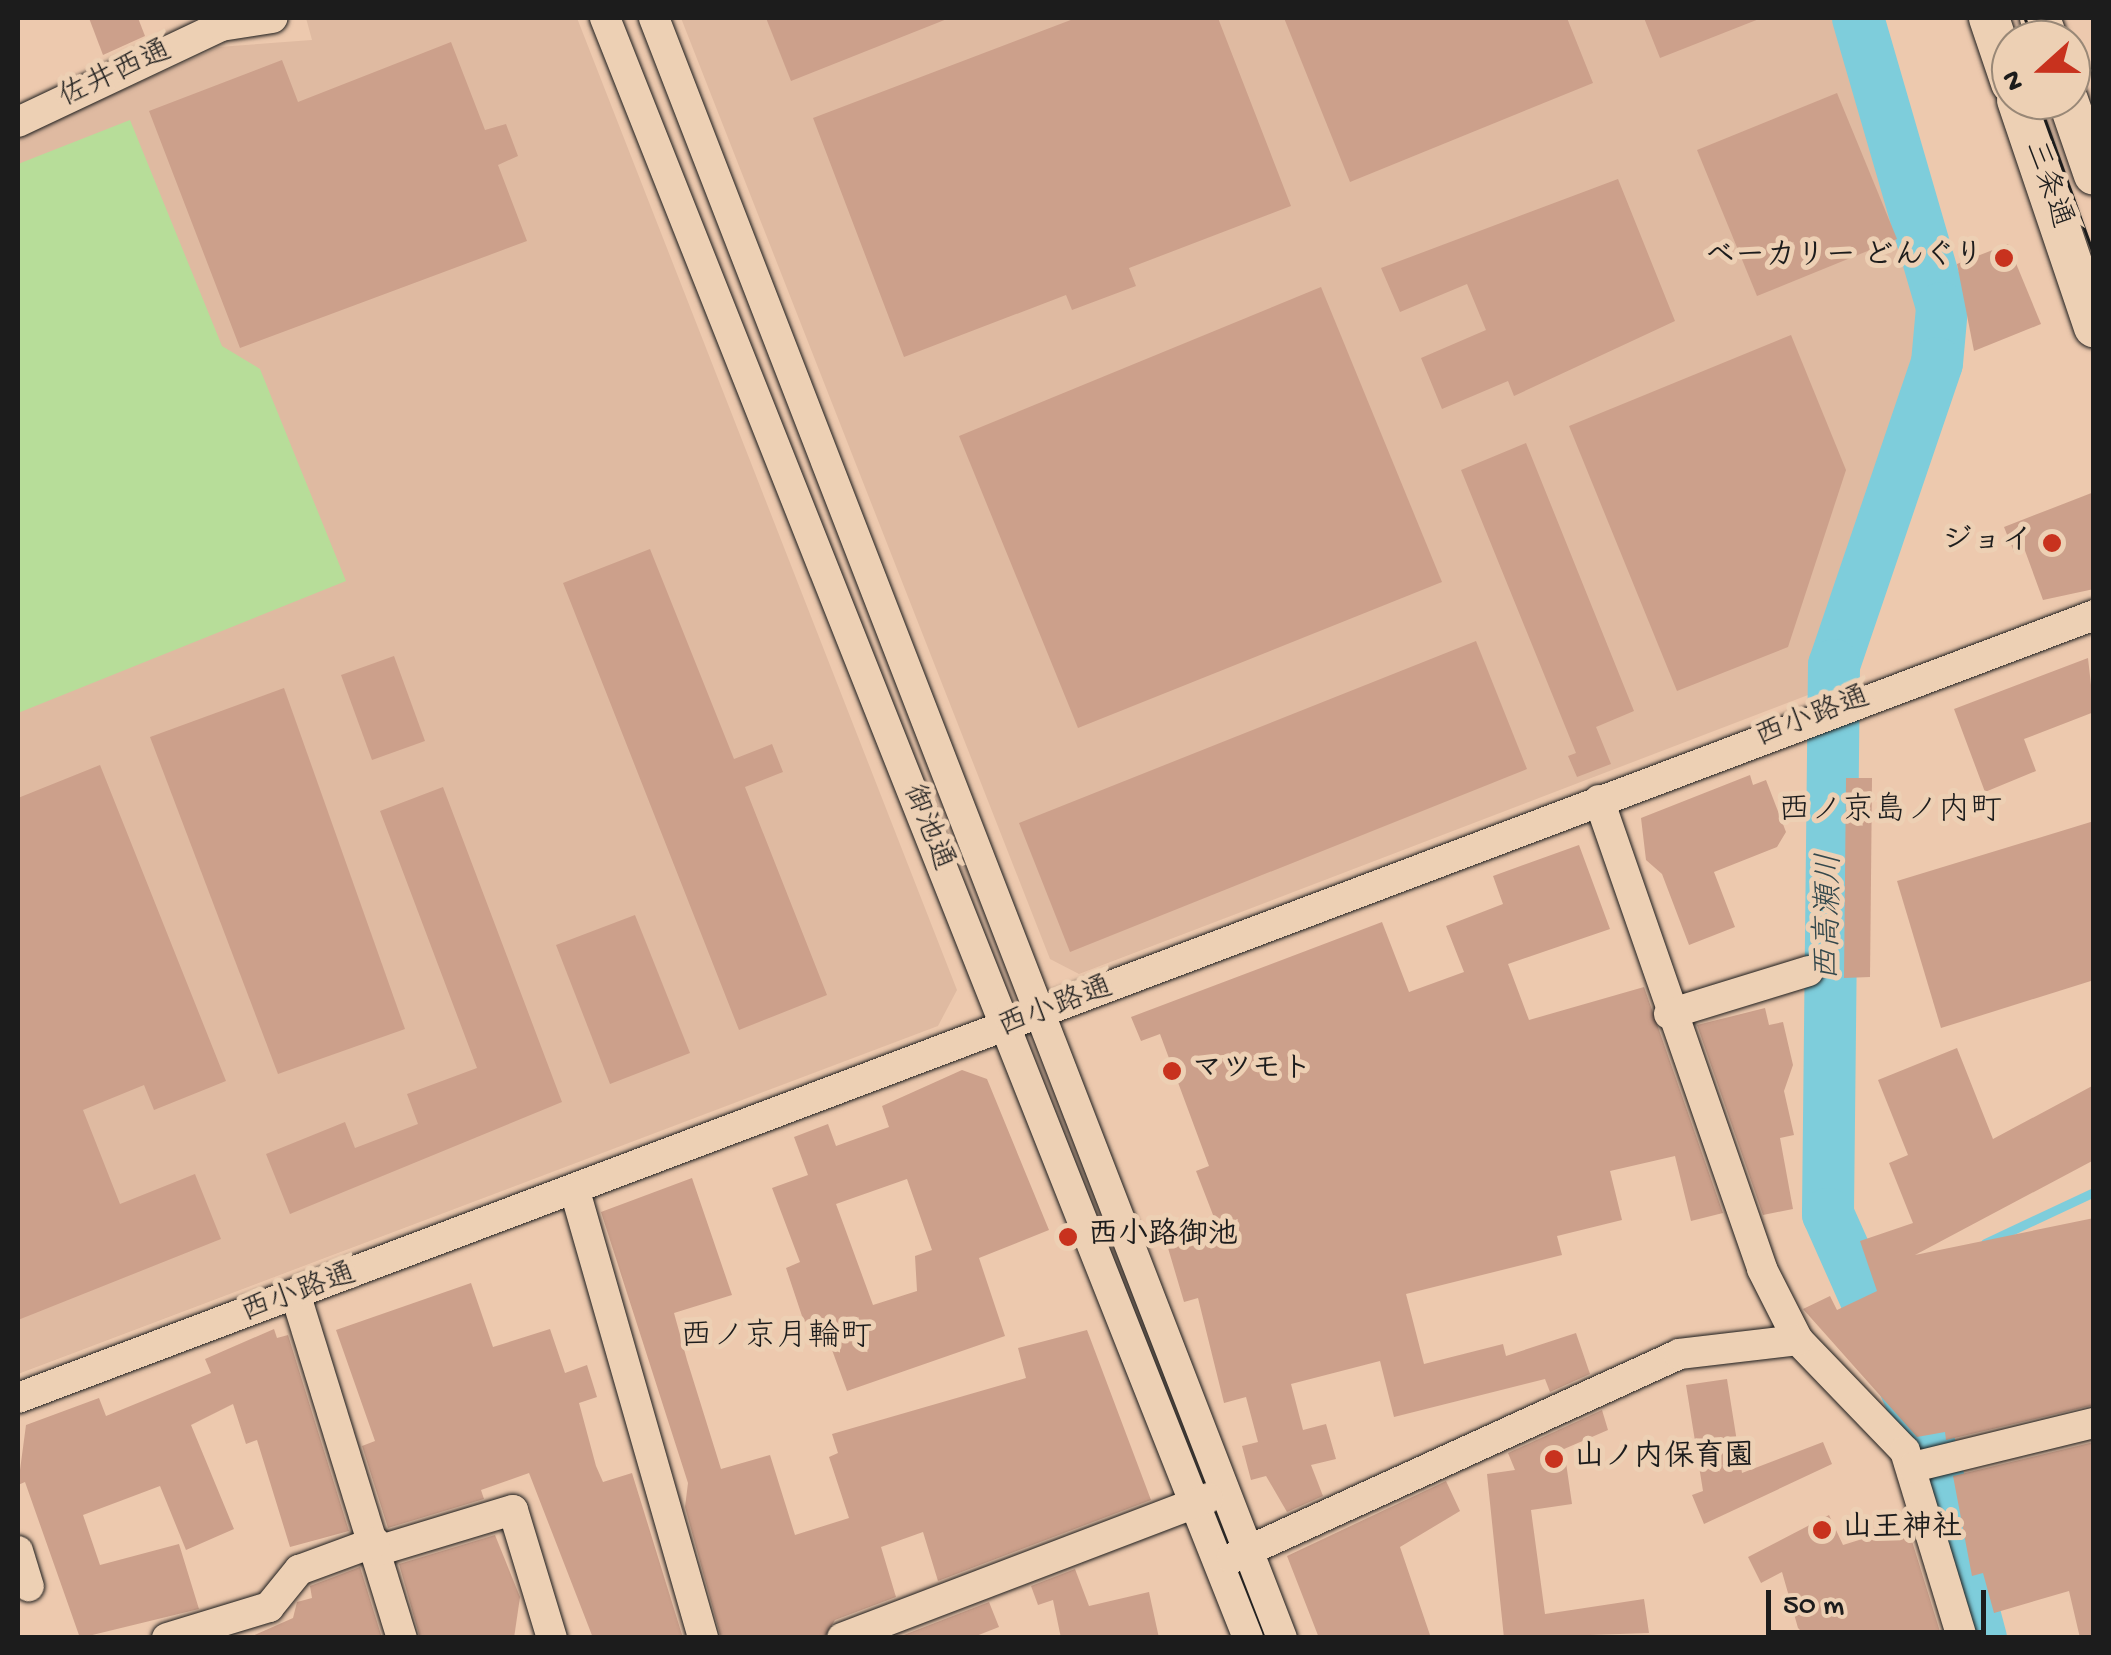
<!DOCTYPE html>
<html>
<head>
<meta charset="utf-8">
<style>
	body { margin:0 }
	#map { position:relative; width:2111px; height:1655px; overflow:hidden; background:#edc9ae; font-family:"Gochi Hand","Klee One",sans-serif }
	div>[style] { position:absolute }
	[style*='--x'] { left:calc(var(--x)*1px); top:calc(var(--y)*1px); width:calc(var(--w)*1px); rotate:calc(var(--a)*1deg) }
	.built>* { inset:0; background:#dfbaa1 }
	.green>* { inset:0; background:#b7dd99 }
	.stream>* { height:9px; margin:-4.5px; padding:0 4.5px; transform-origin:4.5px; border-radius:4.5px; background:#7ecddb }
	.river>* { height:52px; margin:-26px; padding:0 26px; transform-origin:26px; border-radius:26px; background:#7ecddb }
	.building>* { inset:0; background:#cca08b }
	.roads { filter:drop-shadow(0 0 2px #1c1c1c) drop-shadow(0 0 2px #1c1c1c) }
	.minor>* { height:30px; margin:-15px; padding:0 15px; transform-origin:15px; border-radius:15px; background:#edd0b4 }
	.major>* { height:40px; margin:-20px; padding:0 20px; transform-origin:20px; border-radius:20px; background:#edd0b4 }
	.tram>* { height:2.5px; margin:-1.25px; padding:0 1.25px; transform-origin:1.25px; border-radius:1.25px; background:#1c1c1c }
	.dots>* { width:28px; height:28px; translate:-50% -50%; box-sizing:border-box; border:5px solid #edd0b4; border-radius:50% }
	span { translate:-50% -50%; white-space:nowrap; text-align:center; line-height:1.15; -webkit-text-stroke:10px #edd0b4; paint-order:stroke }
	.street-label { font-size:30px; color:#1c1c1c }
	.poi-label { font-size:30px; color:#1c1c1c; font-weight:700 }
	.right { translate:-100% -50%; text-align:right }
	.left { translate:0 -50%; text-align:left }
	.neighbourhood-label { font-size:32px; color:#1c1c1c }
	.water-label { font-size:32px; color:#34484c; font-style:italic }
	.frame { position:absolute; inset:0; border:20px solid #1c1c1c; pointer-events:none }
	.north { position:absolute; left:1991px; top:20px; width:100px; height:100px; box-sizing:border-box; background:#edd0b4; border:2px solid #987; border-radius:50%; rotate:249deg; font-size:28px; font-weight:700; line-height:40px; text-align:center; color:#1c1c1c }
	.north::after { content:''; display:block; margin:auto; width:35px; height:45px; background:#c8321e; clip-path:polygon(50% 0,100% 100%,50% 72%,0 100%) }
	.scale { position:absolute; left:1766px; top:1590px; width:220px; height:45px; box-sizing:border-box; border:5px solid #1c1c1c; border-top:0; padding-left:12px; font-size:30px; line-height:35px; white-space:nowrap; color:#1c1c1c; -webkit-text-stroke:8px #edd0b4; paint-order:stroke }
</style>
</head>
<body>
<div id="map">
	<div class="built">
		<i style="clip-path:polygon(306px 18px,577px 18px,957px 990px,938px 1026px,18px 1374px,18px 137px,219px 47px,312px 40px)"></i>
		<i style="clip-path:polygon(681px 18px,1836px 18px,1914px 274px,1918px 341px,1812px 655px,1808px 695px,1079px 974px,1050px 959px)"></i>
	</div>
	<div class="green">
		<i style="clip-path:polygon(130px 120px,222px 346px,260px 369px,346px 581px,18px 713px,18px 164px)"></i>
	</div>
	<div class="stream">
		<i style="--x:1985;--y:1243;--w:120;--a:-25.1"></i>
		<i style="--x:1854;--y:1283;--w:27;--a:-15"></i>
	</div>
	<div class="river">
		<i style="--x:1858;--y:18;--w:302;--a:73.8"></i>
		<i style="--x:1942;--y:308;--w:55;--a:95.2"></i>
		<i style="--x:1937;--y:363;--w:319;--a:108.8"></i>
		<i style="--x:1834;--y:665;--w:549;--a:90.63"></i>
		<i style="--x:1828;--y:1214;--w:246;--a:66"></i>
		<i style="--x:1928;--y:1439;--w:206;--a:75.1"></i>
	</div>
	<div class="building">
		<i style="clip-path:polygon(89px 18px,138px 18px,145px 36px,103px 55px)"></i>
		<i style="clip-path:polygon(766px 18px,947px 18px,947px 19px,791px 81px)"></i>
		<i style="clip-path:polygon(1076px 18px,1218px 18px,1291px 206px,1129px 268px,1136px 286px,1072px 310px,1066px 295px,904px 357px,813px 118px)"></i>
		<i style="clip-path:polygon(1284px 18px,1567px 18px,1593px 83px,1350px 182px)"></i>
		<i style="clip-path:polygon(1644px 18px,1759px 18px,1759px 19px,1660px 58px)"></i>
		<i style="clip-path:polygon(451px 42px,485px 130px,506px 124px,518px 156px,498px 165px,527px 241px,240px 348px,149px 111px,282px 60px,298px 102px)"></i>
		<i style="clip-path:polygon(1837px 93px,1897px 239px,1757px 296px,1697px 150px)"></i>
		<i style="clip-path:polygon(1618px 179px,1675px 321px,1514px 396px,1508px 381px,1442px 409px,1421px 358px,1486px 330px,1467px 284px,1400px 312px,1381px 268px)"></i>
		<i style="clip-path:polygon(2008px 244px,2041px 324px,1974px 351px,1957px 264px)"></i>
		<i style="clip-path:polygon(1321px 287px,1442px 582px,1078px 728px,959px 436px)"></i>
		<i style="clip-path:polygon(1791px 335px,1846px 470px,1788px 647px,1677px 691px,1569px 426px)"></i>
		<i style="clip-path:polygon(1526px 443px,1634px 711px,1596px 727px,1611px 764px,1577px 777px,1568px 756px,1576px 753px,1461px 470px)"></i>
		<i style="clip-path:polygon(2094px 492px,2094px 589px,2043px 600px,2024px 548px,2014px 552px,2004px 527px)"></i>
		<i style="clip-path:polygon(650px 549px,734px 759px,772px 744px,783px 772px,745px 787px,827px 995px,739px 1030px,563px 583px)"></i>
		<i style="clip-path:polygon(1476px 641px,1527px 769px,1070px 952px,1019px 823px)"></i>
		<i style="clip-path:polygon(394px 656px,425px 741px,372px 760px,341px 675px)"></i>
		<i style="clip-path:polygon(2088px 658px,2094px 712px,2024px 739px,2036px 771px,1985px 792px,1954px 709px)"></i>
		<i style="clip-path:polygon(284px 688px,405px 1029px,278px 1074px,150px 737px)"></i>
		<i style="clip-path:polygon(100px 765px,226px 1081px,154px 1110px,144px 1085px,83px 1110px,120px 1204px,195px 1174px,221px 1239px,18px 1320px,18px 798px)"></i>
		<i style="clip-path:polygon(1750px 775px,1753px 785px,1766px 780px,1786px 832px,1777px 847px,1714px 872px,1735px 927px,1689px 945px,1662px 874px,1646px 860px,1641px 818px)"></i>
		<i style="clip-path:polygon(1846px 778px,1872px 778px,1870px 977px,1844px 978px)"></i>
		<i style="clip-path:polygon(443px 787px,562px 1102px,290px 1214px,266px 1154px,345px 1122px,355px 1148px,418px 1124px,407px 1094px,477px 1068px,380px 811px)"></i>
		<i style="clip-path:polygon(2094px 821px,2094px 980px,1941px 1028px,1897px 881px)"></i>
		<i style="clip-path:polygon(1579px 845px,1610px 929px,1508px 964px,1529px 1020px,1644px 987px,1723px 1213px,1691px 1221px,1675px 1156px,1610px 1171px,1622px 1220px,1557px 1236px,1562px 1255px,1406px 1294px,1424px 1364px,1503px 1344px,1506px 1356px,1576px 1333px,1590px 1374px,1550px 1392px,1545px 1379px,1394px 1417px,1380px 1361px,1291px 1384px,1303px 1430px,1326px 1424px,1336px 1459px,1311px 1465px,1323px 1496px,1287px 1512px,1266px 1476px,1251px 1480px,1242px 1446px,1258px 1442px,1246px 1397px,1224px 1403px,1198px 1298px,1184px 1302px,1168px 1248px,1220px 1233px,1196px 1171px,1209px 1166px,1160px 1034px,1141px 1041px,1131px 1017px,1382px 922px,1409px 992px,1464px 972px,1446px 926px,1503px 904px,1493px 876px)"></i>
		<i style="clip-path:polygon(635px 915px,690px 1053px,610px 1084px,556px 945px)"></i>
		<i style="clip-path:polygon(1765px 1008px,1769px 1025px,1783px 1022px,1793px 1065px,1784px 1091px,1794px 1135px,1780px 1138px,1793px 1209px,1763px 1215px,1697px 1025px)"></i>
		<i style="clip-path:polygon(1957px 1048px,1993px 1139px,2094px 1085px,2094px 1160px,1915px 1255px,2094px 1218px,2094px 1405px,1946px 1440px,1945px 1432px,1917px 1437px,1803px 1309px,1830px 1296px,1837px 1310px,1877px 1291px,1860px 1241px,1913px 1223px,1889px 1163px,1908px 1155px,1878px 1080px)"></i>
		<i style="clip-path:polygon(evenodd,962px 1070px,987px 1079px,1049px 1230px,979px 1258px,1005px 1336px,847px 1391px,820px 1317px,804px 1322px,786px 1268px,800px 1262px,772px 1188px,808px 1175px,794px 1137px,828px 1124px,836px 1146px,889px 1127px,882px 1106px,962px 1070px,907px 1179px,932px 1250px,915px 1256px,917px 1291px,873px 1305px,836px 1204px,907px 1179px)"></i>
		<i style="clip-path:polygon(692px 1178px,732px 1295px,674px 1313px,687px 1360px,721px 1469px,770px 1455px,795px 1535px,849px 1518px,829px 1457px,838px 1453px,832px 1434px,1026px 1378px,1018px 1348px,1087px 1330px,1151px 1500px,938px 1581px,923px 1532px,881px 1547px,896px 1597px,835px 1620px,824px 1638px,721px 1638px,685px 1507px,688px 1483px,601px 1212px)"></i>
		<i style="clip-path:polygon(471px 1283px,493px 1347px,550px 1329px,565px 1373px,587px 1365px,597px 1397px,579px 1403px,596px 1466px,603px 1482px,632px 1473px,683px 1638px,593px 1638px,529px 1473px,481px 1490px,484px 1499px,388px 1528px,362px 1446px,375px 1441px,336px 1330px)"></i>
		<i style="clip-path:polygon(274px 1329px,277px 1338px,288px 1335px,349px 1531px,290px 1547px,257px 1440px,246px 1444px,233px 1404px,191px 1425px,234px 1529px,186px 1550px,160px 1486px,83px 1515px,100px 1565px,179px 1544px,199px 1609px,80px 1638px,25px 1482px,18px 1485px,26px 1425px,99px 1398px,106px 1416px,211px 1373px,205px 1359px)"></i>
		<i style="clip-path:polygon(1727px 1379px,1742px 1473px,1823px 1442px,1832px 1464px,1704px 1524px,1692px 1495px,1703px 1491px,1686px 1385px)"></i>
		<i style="clip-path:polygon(1602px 1410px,1608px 1430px,1564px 1449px,1572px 1504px,1531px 1510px,1545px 1614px,1644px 1599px,1649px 1633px,1504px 1638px,1487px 1474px,1515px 1470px,1508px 1453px)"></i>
		<i style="clip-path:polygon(2094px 1442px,2094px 1638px,2080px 1638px,2069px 1591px,1994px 1613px,1983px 1573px,1972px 1576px,1953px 1476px)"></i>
		<i style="clip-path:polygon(1446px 1481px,1460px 1511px,1400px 1547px,1431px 1638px,1319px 1638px,1287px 1556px)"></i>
		<i style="clip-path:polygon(1829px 1515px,1843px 1545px,1907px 1525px,1942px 1638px,1808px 1638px,1798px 1628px,1782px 1572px,1761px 1583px,1748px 1557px)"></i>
		<i style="clip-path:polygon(495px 1535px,520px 1597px,514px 1638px,420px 1638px,399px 1564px)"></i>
		<i style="clip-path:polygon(360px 1567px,382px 1638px,248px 1638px,293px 1618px,297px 1602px,312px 1598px,310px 1586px)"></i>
		<i style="clip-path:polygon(1075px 1569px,1089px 1606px,1149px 1592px,1159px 1638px,1061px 1638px,1053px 1600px,1038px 1605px,1031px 1586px)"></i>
		<i style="clip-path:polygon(989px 1602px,999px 1627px,971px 1638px,896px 1638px)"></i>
	</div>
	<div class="roads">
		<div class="minor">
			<i style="--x:605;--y:18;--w:1743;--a:68.35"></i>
			<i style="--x:654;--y:18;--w:1737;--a:68.81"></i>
			<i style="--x:18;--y:122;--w:225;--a:-25.3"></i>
			<i style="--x:221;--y:26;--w:52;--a:-8.9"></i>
			<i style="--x:1599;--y:800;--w:497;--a:70.8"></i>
			<i style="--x:1762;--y:1269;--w:80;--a:63.1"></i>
			<i style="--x:1798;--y:1340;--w:154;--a:46.1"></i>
			<i style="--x:1905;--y:1451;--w:195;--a:73"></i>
			<i style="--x:1669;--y:1014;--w:146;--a:-17.1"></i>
			<i style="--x:575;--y:1191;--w:465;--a:74"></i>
			<i style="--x:296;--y:1296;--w:358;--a:72.8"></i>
			<i style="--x:18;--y:1398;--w:2219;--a:-20.66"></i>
			<i style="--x:1913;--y:1467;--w:186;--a:-13.7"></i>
			<i style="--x:18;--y:1551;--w:37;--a:73"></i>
			<i style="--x:377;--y:1551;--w:142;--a:-16.8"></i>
			<i style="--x:513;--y:1510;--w:134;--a:73.1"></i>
			<i style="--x:1232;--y:1558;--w:491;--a:-24.5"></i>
			<i style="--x:1679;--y:1354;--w:120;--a:-6.7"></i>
			<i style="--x:167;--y:1638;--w:107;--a:-16.9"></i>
			<i style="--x:269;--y:1607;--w:48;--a:-51"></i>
			<i style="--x:299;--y:1570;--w:81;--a:-20.2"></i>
			<i style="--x:842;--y:1638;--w:392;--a:-20.9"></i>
		</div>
		<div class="major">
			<i style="--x:1989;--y:18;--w:69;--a:71.3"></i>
			<i style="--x:2040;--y:18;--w:23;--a:70"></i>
			<i style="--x:2017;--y:100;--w:240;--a:71.3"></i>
			<i style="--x:2068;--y:100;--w:79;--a:70.9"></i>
		</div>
	</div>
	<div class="tram">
		<i style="--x:2025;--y:18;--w:23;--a:70"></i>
		<i style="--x:2038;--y:100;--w:165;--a:70.1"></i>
	</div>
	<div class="dots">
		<i style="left:2004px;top:258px;background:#c8321e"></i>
		<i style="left:2052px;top:543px;background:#c8321e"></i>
		<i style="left:1172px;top:1071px;background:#c8321e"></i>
		<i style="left:1068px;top:1237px;background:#c8321e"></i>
		<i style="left:1554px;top:1459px;background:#c8321e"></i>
		<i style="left:1822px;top:1530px;background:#c8321e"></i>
	</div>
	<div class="street-label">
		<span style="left:116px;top:76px;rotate:-25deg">佐井西通</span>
		<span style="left:2046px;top:185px;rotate:71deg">三条通</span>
		<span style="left:1813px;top:719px;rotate:-21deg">西小路通</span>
		<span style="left:926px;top:828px;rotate:68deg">御池通</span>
		<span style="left:1056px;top:1009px;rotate:-21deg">西小路通</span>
		<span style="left:299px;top:1295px;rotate:-20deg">西小路通</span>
	</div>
	<div class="poi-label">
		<span class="right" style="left:1984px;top:258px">ベーカリー どんぐり</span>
		<span class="right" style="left:2032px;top:543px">ジョイ</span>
		<span class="left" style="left:1192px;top:1071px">マツモト</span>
		<span class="left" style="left:1088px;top:1237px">西小路御池</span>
		<span class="left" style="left:1574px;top:1459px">山ノ内保育園</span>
		<span class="left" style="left:1842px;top:1530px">山王神社</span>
	</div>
	<div class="neighbourhood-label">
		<span style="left:1890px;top:812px">西ノ京島ノ内町</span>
		<span style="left:776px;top:1338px">西ノ京月輪町</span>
	</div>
	<div class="water-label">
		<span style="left:1831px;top:917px;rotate:-89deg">西高瀬川</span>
	</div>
	<div class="frame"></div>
	<div class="north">N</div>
	<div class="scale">50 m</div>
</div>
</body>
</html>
